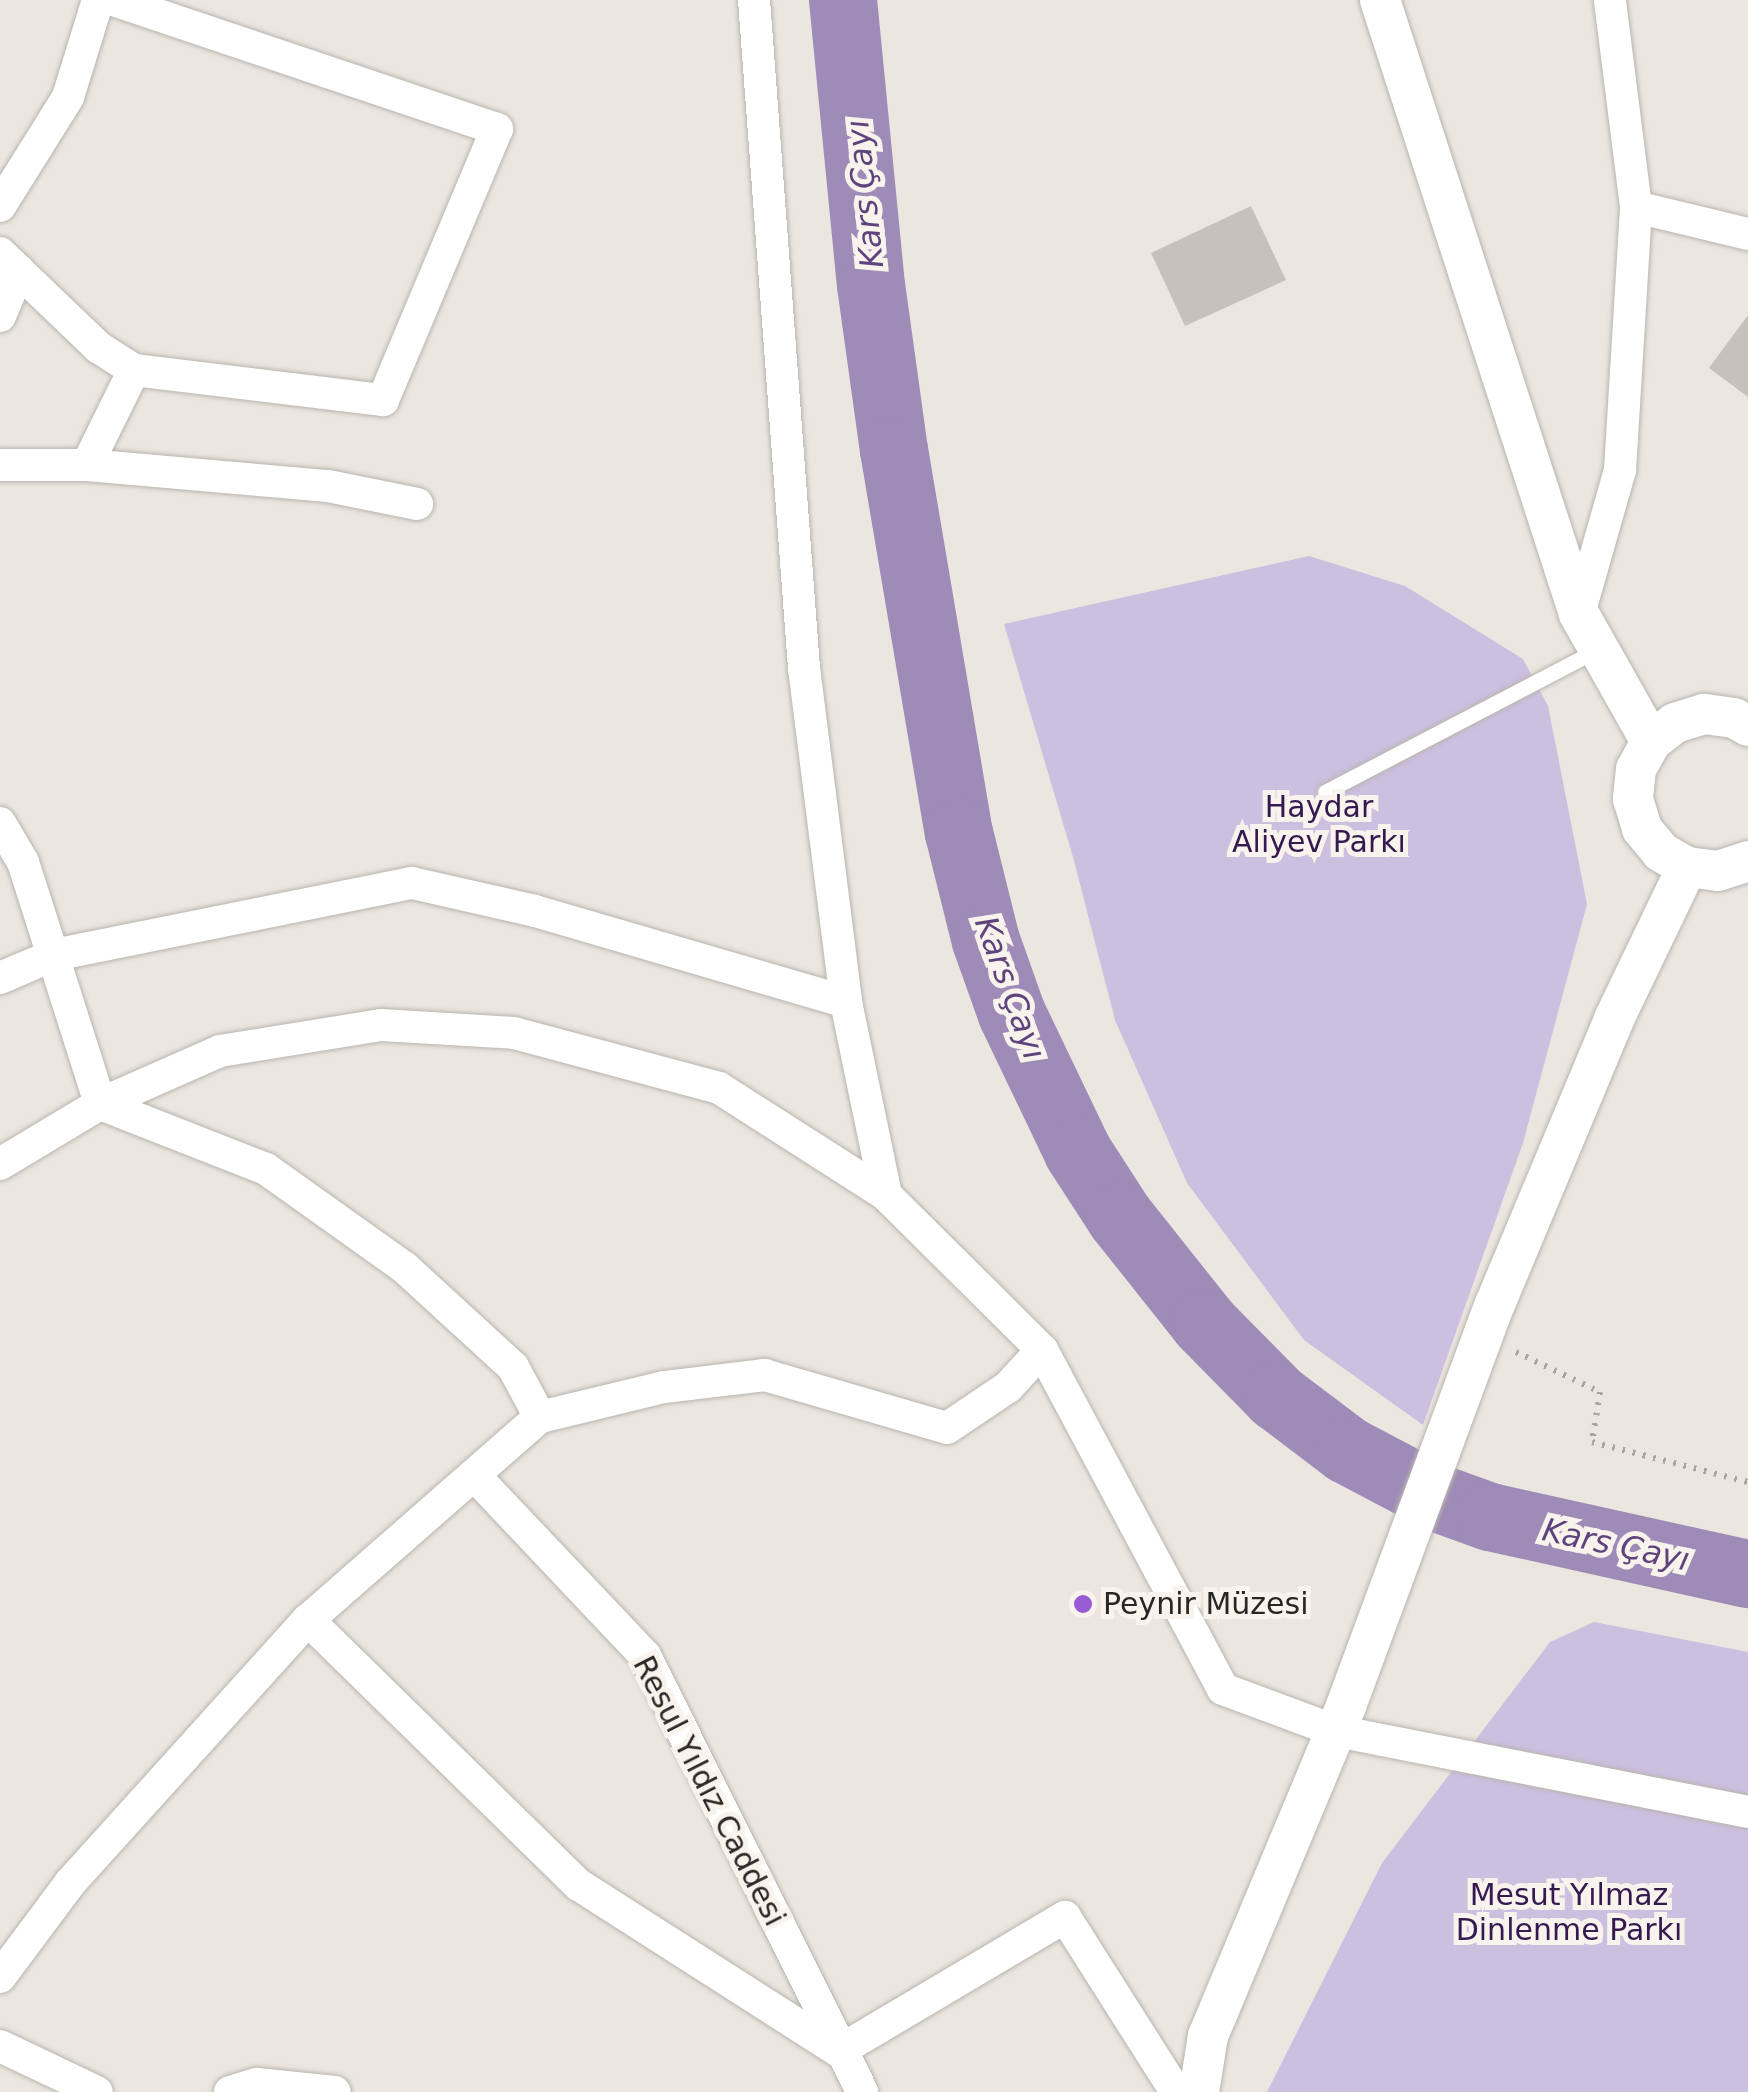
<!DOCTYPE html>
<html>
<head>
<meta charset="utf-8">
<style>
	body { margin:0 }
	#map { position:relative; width:1748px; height:2092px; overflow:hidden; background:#ebe6df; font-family:"DejaVu Sans",sans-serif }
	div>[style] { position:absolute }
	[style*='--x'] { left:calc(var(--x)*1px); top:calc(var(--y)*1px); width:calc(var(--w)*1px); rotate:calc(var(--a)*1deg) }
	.green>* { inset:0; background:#cdbfe0 }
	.river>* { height:68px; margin:-34px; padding:0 34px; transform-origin:34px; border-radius:34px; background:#9e8bb7 }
	.building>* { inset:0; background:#c6c1ba }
	.path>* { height:6px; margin-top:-3px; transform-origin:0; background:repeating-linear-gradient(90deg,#a8a49e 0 2.5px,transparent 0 10.5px) }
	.roads { filter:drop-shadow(0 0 2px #b9b5ae) drop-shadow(0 0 2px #b9b5ae) }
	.service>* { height:15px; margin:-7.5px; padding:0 7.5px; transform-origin:7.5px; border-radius:7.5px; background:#fff }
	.minor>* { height:32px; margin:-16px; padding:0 16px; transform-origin:16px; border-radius:16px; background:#fff }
	.tertiary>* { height:40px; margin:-20px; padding:0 20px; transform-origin:20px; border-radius:20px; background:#fff }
	.dots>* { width:28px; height:28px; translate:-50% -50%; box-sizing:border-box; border:5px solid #f8f3ec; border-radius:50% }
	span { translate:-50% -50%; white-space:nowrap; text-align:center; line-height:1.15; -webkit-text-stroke:10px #f8f3ec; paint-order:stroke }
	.park-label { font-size:30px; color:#351950 }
	.poi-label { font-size:30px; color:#292725 }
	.left { translate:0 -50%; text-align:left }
	.street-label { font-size:30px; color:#292725 }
	.water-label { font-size:32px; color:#5e437d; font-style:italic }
</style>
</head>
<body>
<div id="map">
	<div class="green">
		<i style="clip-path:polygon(1309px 556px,1405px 586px,1523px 659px,1548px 706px,1587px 904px,1523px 1143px,1423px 1425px,1304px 1340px,1187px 1183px,1115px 1020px,1073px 857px,1004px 624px)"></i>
		<i style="clip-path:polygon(1594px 1622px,1748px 1652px,1748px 2092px,1267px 2092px,1382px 1863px,1550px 1642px)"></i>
	</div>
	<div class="river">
		<i style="--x:843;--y:0;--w:286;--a:84.4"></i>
		<i style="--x:871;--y:285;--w:167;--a:82.1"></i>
		<i style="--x:894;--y:450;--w:388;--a:80.4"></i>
		<i style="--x:959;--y:833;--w:111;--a:76"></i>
		<i style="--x:986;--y:941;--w:77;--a:70.4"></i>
		<i style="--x:1012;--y:1014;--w:153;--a:64.4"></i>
		<i style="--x:1078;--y:1152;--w:77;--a:57.1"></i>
		<i style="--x:1120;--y:1217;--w:137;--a:51.5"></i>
		<i style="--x:1205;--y:1324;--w:103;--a:45.4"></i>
		<i style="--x:1277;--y:1397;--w:88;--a:37.1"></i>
		<i style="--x:1347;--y:1450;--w:105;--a:27.8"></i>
		<i style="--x:1440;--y:1499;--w:53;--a:19.8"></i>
		<i style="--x:1490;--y:1517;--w:264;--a:12.5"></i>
	</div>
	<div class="building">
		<i style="clip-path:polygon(1251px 206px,1286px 280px,1185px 326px,1151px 253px)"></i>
		<i style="clip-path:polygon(1748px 315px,1748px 397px,1709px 368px)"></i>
	</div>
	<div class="path">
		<i style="--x:1516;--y:1352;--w:93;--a:25.5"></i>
		<i style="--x:1600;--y:1392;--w:51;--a:99.1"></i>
		<i style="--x:1592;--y:1442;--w:161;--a:14.4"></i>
	</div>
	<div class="roads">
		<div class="service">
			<i style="--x:1325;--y:792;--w:307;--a:-27.6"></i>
		</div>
		<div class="minor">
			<i style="--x:754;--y:0;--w:670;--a:85.72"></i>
			<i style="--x:804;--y:668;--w:337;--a:82.8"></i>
			<i style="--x:0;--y:206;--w:128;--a:-58"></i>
			<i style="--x:68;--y:97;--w:102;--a:-72.8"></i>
			<i style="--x:1636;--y:207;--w:115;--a:13.6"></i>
			<i style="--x:0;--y:253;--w:136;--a:43.8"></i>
			<i style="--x:98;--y:347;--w:43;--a:32.6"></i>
			<i style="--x:134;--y:370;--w:251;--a:6.9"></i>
			<i style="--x:383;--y:400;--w:294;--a:-67.2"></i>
			<i style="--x:497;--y:129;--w:405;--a:-161.4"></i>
			<i style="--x:0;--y:316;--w:49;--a:-67.1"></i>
			<i style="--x:0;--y:465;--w:87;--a:0"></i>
			<i style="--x:87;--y:465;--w:106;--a:-63.7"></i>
			<i style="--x:87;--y:465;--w:242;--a:5"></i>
			<i style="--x:328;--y:486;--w:91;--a:11.4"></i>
			<i style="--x:1579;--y:614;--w:150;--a:-74.1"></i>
			<i style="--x:1620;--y:470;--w:263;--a:-86.5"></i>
			<i style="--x:1636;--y:207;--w:209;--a:-97.2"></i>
			<i style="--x:0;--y:823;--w:45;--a:59.5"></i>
			<i style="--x:23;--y:862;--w:254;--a:72.3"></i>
			<i style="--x:0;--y:978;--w:59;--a:-23.1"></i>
			<i style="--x:54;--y:955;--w:365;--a:-11.4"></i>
			<i style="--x:412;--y:883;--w:126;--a:12.8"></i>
			<i style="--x:535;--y:911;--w:324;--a:16.3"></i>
			<i style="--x:846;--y:1002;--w:197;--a:78.3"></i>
			<i style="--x:0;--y:1164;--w:117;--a:-31"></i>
			<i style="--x:100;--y:1104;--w:131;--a:-23.8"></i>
			<i style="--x:220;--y:1051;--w:163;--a:-9.2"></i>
			<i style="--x:381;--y:1025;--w:133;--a:3.4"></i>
			<i style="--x:514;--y:1033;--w:212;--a:15"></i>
			<i style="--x:719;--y:1088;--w:198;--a:32.6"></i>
			<i style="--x:886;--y:1195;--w:220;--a:44.8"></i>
			<i style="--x:1042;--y:1350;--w:50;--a:132.6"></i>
			<i style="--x:1008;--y:1387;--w:73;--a:146.1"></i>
			<i style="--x:947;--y:1428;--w:190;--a:-163.8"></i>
			<i style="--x:765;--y:1375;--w:102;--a:173.2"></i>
			<i style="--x:664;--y:1387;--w:128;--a:166.4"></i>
			<i style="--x:540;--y:1417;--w:57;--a:-118.4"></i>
			<i style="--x:513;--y:1367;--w:147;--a:-137.5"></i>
			<i style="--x:405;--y:1268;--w:171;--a:-144.5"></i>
			<i style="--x:266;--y:1169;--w:178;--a:-158.6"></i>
			<i style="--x:1042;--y:1350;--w:384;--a:61.9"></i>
			<i style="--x:1223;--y:1689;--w:121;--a:20.4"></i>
			<i style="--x:1336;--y:1731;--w:420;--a:11.1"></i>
			<i style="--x:474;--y:1475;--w:249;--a:46.6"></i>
			<i style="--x:645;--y:1656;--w:487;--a:63.5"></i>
			<i style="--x:308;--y:1620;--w:379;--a:44.4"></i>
			<i style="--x:579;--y:1885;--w:308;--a:32.6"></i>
			<i style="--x:839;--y:2051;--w:263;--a:-30.7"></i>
			<i style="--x:1065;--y:1917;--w:207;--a:57.6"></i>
			<i style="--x:0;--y:1977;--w:117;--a:-53.3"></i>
			<i style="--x:70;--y:1883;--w:355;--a:-47.9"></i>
			<i style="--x:308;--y:1620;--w:308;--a:-41.2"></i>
			<i style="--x:0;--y:2046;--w:107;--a:25.4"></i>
			<i style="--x:230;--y:2092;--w:28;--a:-17"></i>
			<i style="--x:257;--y:2084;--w:78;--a:5.9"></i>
		</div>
		<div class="tertiary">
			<i style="--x:1380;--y:0;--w:645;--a:72.04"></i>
			<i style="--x:1579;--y:614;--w:147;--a:60.6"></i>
			<i style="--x:1748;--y:726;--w:16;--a:-150"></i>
			<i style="--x:1734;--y:718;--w:30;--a:-172"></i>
			<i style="--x:1704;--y:714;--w:30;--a:163"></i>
			<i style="--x:1675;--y:723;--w:31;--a:142"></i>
			<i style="--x:1651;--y:742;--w:31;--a:119"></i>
			<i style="--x:1636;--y:769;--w:30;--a:96"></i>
			<i style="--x:1633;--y:799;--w:31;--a:73"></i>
			<i style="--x:1642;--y:829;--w:30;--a:50"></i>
			<i style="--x:1661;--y:852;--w:30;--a:30"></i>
			<i style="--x:1687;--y:867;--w:31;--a:7"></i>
			<i style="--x:1718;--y:871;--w:32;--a:-18"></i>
			<i style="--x:1199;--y:2092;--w:57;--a:-80.9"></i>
			<i style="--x:1208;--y:2036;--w:358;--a:-67.3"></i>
			<i style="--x:1346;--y:1706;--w:429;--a:-69.7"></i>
			<i style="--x:1495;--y:1304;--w:309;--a:-67.3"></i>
			<i style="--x:1614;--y:1019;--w:169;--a:-64.3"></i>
		</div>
	</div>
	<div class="dots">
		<i style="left:1083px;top:1604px;background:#985dd5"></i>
	</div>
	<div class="park-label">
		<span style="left:1319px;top:824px">Haydar<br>Aliyev Parkı</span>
		<span style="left:1569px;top:1912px">Mesut Yılmaz<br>Dinlenme Parkı</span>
	</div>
	<div class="poi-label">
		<span class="left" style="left:1103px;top:1604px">Peynir Müzesi</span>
	</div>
	<div class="street-label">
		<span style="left:709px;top:1791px;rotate:63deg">Resul Yıldız Caddesi</span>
	</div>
	<div class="water-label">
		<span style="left:865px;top:194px;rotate:-96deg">Kars Çayı</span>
		<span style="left:1010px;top:988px;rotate:70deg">Kars Çayı</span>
		<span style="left:1616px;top:1545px;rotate:12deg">Kars Çayı</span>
	</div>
</div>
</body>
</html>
